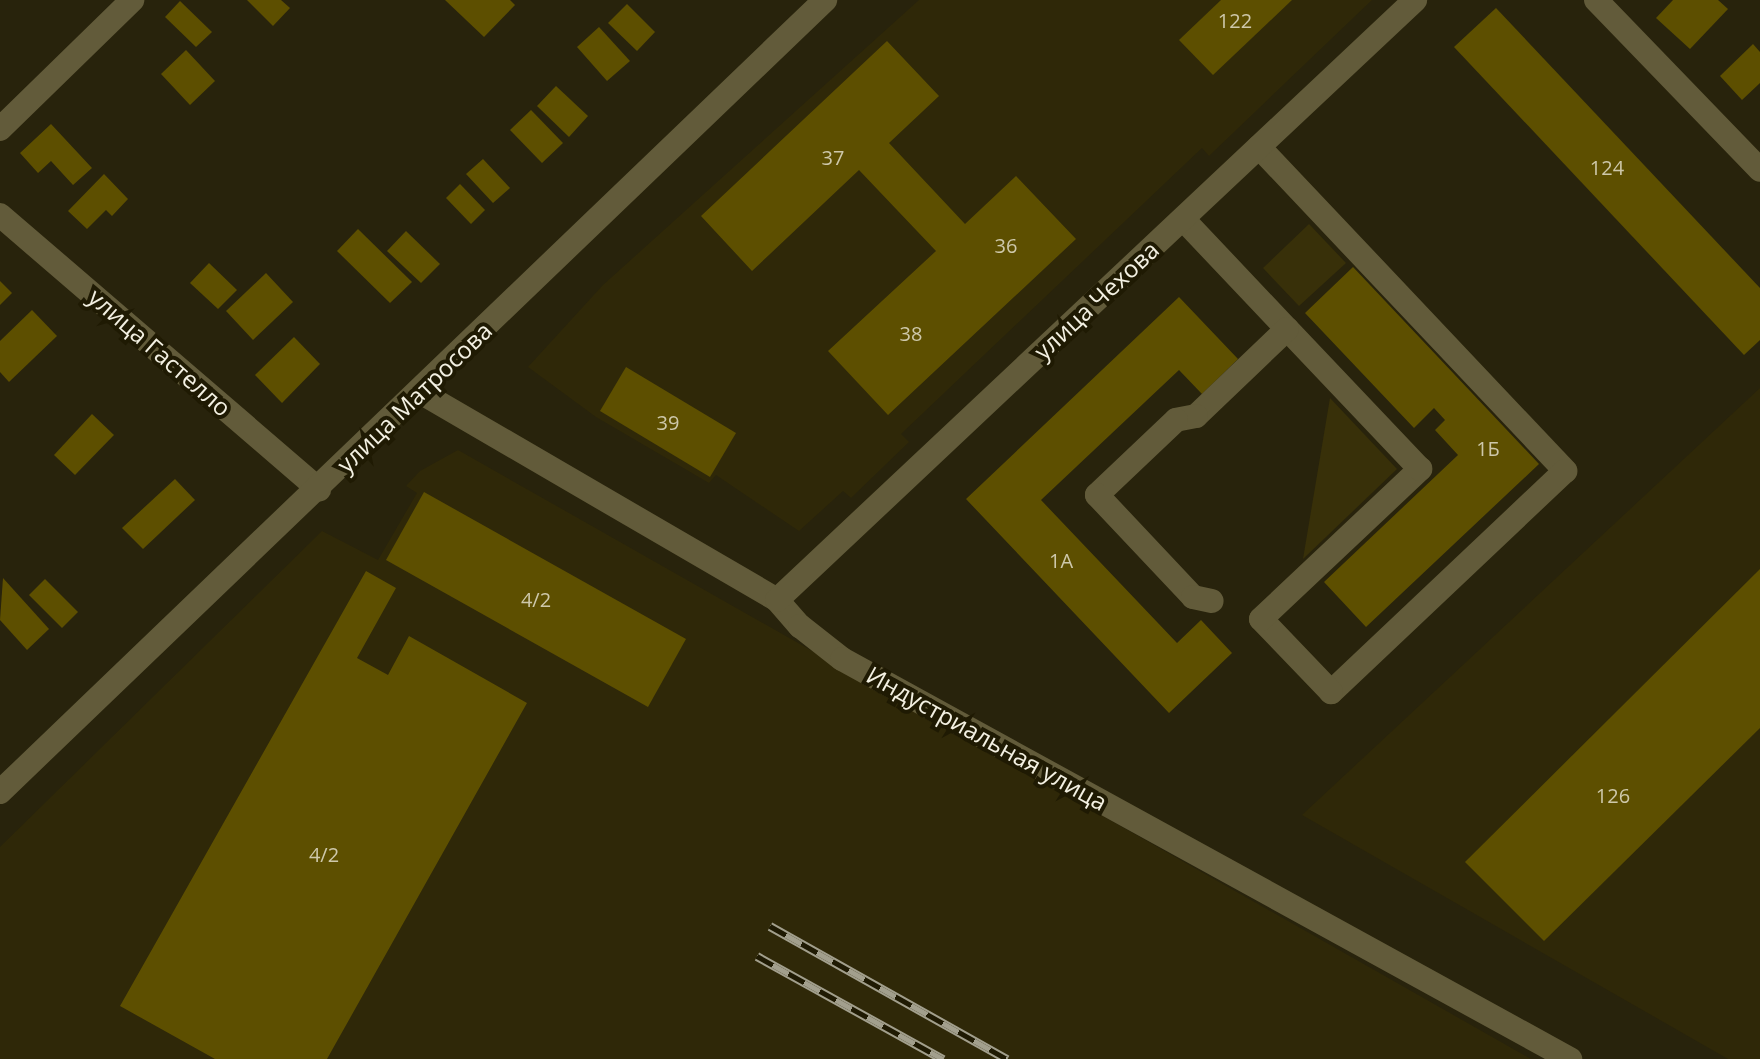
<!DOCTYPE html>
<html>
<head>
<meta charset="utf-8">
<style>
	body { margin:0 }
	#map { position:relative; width:1760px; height:1059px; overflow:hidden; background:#28230c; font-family:"Open Sans",sans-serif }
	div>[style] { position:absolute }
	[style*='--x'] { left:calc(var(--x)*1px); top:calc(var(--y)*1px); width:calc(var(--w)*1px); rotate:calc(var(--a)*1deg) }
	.built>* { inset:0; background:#2f2808 }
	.green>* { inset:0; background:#383009 }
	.building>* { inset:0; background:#5d4f00 }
	.minor>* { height:24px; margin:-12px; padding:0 12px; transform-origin:12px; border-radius:12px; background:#625b3a }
	.rail>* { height:9px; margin-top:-4.5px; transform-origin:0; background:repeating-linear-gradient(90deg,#1f1a03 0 18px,#a29f8d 0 36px); box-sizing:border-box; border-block:2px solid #a29f8d }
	span { translate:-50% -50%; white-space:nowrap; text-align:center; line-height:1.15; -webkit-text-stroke:8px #1f1a03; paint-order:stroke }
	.number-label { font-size:20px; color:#cec8aa }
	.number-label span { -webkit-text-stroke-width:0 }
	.street-label { font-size:24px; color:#f3f0e2 }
</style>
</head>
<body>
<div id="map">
	<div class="built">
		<i style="clip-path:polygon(919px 0,1372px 0,1209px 156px,1202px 148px,901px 434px,909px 442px,851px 498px,843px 491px,799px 531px,716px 475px,709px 483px,596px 417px,528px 367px,603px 285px)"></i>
		<i style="clip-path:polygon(1760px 388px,1760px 1059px,1728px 1059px,1302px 815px)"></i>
		<i style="clip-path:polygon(458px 450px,1531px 1059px,0 1059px,0 847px,322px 531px,378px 560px,417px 493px,406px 486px,420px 471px)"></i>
	</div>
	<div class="green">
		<i style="clip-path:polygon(1309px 224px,1346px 263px,1299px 306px,1263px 268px)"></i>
		<i style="clip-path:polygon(1330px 398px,1397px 469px,1303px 559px)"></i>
	</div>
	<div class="building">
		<i style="clip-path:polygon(247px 0,281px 0,290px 8px,273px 26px)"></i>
		<i style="clip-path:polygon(445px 0,510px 0,515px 5px,484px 37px)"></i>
		<i style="clip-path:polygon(1221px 0,1292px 0,1213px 75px,1179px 40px)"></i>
		<i style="clip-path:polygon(1673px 0,1718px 0,1728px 9px,1690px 49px,1656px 18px)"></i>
		<i style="clip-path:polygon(180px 1px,212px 32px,196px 47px,165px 17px)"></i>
		<i style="clip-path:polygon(627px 4px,655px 32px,637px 51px,608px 23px)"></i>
		<i style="clip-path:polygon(1496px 8px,1760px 288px,1760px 340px,1744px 355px,1454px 47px)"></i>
		<i style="clip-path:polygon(599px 27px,630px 61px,607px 81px,577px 47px)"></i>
		<i style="clip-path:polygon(887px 41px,939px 96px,889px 143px,965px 224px,1016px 176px,1076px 239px,888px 415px,828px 351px,936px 251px,859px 170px,752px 271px,701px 216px)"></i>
		<i style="clip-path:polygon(1753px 44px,1760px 52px,1760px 83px,1742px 100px,1720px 76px)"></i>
		<i style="clip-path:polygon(186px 50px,215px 81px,190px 105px,161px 74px)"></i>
		<i style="clip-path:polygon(556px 86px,588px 116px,569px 137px,537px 106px)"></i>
		<i style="clip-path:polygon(531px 110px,563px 143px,542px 163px,510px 130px)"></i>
		<i style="clip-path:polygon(51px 124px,92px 168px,73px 185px,51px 161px,38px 173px,20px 153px)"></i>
		<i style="clip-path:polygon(483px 159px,510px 188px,493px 203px,466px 174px)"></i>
		<i style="clip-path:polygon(104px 174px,128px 199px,112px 216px,106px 210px,87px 229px,68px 211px)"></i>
		<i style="clip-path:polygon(460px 184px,485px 210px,471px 224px,446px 198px)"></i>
		<i style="clip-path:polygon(358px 229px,412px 282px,390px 303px,337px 251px)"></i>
		<i style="clip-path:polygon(406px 231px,440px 264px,421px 283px,387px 251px)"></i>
		<i style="clip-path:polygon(209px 263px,237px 290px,218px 309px,190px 283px)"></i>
		<i style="clip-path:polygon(1353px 267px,1539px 464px,1366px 627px,1324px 582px,1458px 455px,1435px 430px,1445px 420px,1434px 408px,1414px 428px,1305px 313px)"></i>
		<i style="clip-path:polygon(266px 273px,293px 302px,253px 340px,226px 311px)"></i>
		<i style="clip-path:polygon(0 281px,12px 293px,0 305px)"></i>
		<i style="clip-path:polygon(1179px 297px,1238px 359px,1202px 394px,1179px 370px,1041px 500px,1177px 643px,1201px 620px,1232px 653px,1169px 713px,966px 499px)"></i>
		<i style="clip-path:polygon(32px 310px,57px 336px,9px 382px,0 372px,0 341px)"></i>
		<i style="clip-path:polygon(294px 337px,320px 364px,282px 403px,255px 375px)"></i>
		<i style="clip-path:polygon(626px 367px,736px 433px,710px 477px,600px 411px)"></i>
		<i style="clip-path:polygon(92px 414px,114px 435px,75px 475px,54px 455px)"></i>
		<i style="clip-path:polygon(175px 479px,195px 500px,143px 549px,122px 528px)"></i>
		<i style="clip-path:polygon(424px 492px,686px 639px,648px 707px,386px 560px)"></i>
		<i style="clip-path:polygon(1760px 569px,1760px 728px,1544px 941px,1465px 862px)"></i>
		<i style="clip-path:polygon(366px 571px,396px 588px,357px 658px,388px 675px,409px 636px,527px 703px,327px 1059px,215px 1059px,120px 1006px)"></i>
		<i style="clip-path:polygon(3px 578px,49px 629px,27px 650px,0 620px)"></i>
		<i style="clip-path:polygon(45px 579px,78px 612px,62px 628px,29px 595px)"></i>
	</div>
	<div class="minor">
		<i style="--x:1596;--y:0;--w:236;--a:46"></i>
		<i style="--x:0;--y:129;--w:185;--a:-44.3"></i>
		<i style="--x:1259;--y:147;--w:446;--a:46.6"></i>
		<i style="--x:1565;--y:471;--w:322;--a:136.6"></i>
		<i style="--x:1331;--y:692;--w:101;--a:-133.8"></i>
		<i style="--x:1261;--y:619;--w:219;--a:-43.3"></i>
		<i style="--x:1420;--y:469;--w:193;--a:-133.5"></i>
		<i style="--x:0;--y:215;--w:421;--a:40.7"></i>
		<i style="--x:1183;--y:219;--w:151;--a:46.6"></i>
		<i style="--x:1287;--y:329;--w:126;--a:136.3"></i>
		<i style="--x:1196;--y:416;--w:20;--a:169"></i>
		<i style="--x:1176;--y:420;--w:109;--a:136.5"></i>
		<i style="--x:1097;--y:495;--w:140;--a:46.7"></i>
		<i style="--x:1193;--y:597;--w:19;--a:12"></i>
		<i style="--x:420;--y:392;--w:413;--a:30.2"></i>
		<i style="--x:777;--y:600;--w:35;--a:49"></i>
		<i style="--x:800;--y:626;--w:53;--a:38.2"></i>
		<i style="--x:842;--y:659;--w:831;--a:28.79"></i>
		<i style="--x:777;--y:600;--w:876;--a:-43.24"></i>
		<i style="--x:0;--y:792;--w:1144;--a:-43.83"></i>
	</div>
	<div class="rail">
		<i style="--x:770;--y:926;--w:272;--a:29.3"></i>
		<i style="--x:757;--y:956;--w:213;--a:29"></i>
	</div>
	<div class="number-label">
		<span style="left:1235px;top:20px">122</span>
		<span style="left:833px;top:157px">37</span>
		<span style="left:1607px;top:167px">124</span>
		<span style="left:1006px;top:245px">36</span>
		<span style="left:911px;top:333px">38</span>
		<span style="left:668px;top:422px">39</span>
		<span style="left:1488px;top:448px">1Б</span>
		<span style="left:1061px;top:560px">1А</span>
		<span style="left:536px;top:599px">4/2</span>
		<span style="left:1613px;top:795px">126</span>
		<span style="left:324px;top:854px">4/2</span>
	</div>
	<div class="street-label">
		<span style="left:1096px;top:300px;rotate:-43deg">улица Чехова</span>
		<span style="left:160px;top:352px;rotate:41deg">улица Гастелло</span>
		<span style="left:414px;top:397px;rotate:-44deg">улица Матросова</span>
		<span style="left:987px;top:738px;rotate:29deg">Индустриальная улица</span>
	</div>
</div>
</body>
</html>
